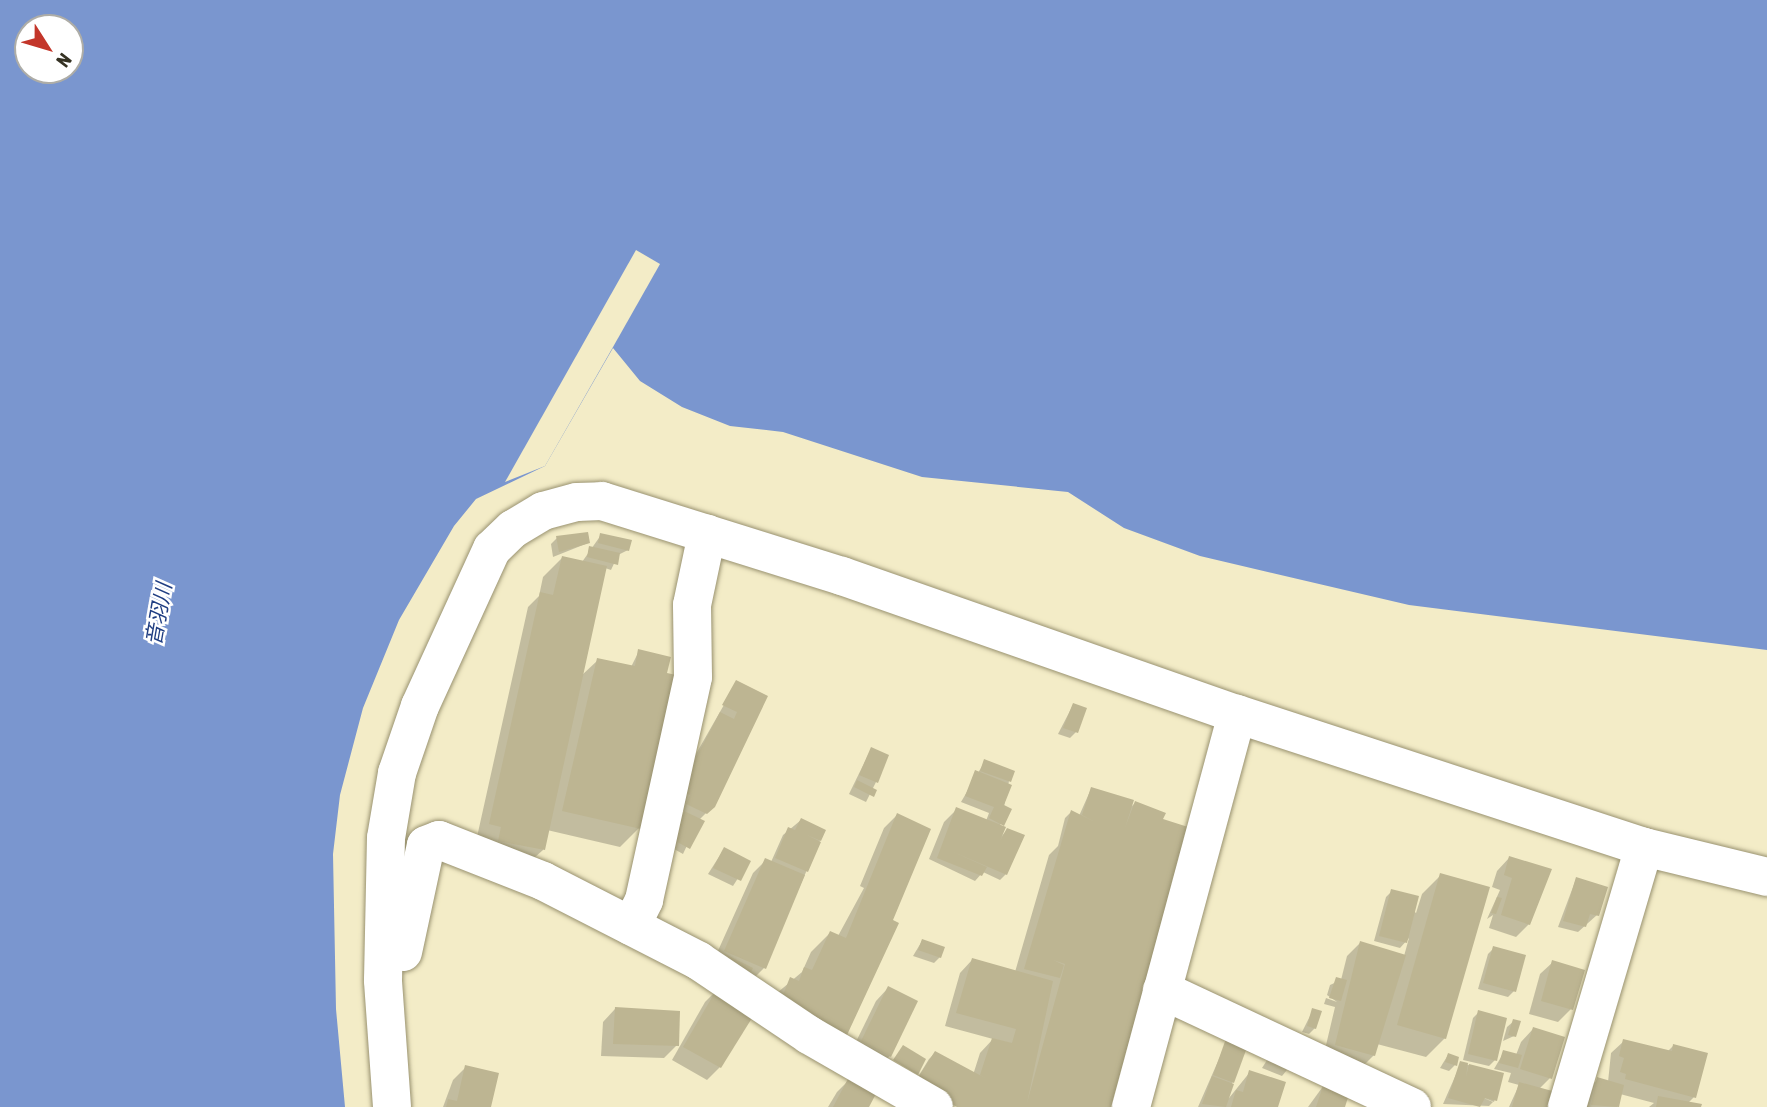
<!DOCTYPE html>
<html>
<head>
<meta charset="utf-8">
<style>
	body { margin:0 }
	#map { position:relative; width:1767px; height:1107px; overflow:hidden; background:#f3ecc7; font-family:"Asap Condensed","Noto Sans JP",sans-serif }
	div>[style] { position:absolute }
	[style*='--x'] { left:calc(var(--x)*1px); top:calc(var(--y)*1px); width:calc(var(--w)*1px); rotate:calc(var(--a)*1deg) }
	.water>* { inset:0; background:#7a96cf }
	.pier>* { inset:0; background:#f3ecc7 }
	.shadow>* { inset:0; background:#0003 }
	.building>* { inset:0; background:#bdb592 }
	.roads { filter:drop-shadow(0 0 2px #999270) drop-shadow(0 0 2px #999270) }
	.minor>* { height:38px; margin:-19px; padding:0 19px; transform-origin:19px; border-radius:19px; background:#fff }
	span { translate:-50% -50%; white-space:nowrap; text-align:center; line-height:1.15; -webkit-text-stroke:5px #fff; paint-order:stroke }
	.water-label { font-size:21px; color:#203e82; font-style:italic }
	.north { position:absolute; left:14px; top:14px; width:70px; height:70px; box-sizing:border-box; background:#fff; border:2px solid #aeada7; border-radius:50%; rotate:127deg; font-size:19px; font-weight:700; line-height:28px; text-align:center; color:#353223 }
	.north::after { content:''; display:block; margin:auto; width:24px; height:32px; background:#c3362a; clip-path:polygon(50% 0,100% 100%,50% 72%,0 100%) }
</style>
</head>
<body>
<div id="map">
	<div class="water">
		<i style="clip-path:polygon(evenodd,0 0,1767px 0,1767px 650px,1409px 605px,1200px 556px,1124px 528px,1068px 492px,922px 477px,783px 432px,730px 426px,682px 407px,640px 381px,613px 348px,545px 466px,476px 499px,454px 526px,399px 620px,363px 708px,340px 795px,333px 854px,336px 1009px,345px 1107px,0 1107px,0 0,28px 28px,70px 28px,70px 70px,28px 70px,28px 28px)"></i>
	</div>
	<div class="pier">
		<i style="clip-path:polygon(636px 250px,660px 264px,613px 347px,545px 466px,505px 482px)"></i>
	</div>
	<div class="shadow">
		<i style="clip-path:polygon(601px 535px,628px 550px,618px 555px,611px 570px,605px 568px,581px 676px,598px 660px,631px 667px,639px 651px,639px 828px,620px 847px,547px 830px,543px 850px,534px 858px,477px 837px,528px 607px,539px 596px,543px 577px,562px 558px,582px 562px)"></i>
		<i style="clip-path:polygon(557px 538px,588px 543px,553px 557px,551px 544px)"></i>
		<i style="clip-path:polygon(737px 682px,766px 697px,713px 806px,699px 820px,683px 854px,665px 844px,685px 812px,668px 803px)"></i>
		<i style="clip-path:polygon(1073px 705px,1076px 732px,1070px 738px,1058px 734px)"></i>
		<i style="clip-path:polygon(871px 749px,876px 782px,866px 802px,849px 794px)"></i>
		<i style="clip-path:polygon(985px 761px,1009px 781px,1000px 827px,1000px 838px,1007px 830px,1006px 874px,1000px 880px,983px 872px,975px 881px,929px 859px,944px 822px,957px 809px,986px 821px,989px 813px,961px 802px)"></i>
		<i style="clip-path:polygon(1091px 789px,1129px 809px,1135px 803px,1110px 1107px,960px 1107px,939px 1098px,953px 1107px,937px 1107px,910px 1090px,929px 1059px,935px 1053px,973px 1075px,980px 1053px,993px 1039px,945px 1026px,960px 973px,972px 960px,1015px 972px,1049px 855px,1058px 846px,1065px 818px,1071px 812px,1079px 816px)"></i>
		<i style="clip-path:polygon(897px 815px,846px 1034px,771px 998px,802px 972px,811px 952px,830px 933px,838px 936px,864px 888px,860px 886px,884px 828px)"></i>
		<i style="clip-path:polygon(801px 820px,824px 831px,764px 968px,751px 981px,712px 964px,753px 873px,766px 860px,771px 862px,783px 835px)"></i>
		<i style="clip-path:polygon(724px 849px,749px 861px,733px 886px,708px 874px)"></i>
		<i style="clip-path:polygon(1509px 858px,1529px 924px,1516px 937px,1489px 928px,1493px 915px,1487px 919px,1500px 890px,1492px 887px,1497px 871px)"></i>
		<i style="clip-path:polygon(1441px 875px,1445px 1038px,1426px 1057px,1377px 1044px,1374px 1055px,1361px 1068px,1323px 1058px,1335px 1007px,1324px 1004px,1326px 998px,1337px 1002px,1327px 995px,1330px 985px,1341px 980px,1347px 956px,1360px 943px,1404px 956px,1409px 938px,1400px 948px,1374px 941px,1386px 897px,1392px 891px,1416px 913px,1422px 894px)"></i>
		<i style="clip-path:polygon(1576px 879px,1597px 915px,1578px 932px,1558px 927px)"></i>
		<i style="clip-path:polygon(922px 941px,940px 957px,934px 963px,913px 956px)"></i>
		<i style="clip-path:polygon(1494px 948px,1514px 991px,1508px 997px,1478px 989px,1488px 954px)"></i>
		<i style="clip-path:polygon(1553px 962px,1582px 971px,1571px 1009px,1558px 1022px,1529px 1014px,1540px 974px)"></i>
		<i style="clip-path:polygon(888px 988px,890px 1056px,877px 1068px,850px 1054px,876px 1001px)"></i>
		<i style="clip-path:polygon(718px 989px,720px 1067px,707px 1080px,672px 1060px,705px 1002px)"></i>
		<i style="clip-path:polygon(615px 1009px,677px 1045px,664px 1058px,601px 1056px,603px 1022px)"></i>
		<i style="clip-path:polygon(1313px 1010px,1315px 1028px,1309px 1034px,1302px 1032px)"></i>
		<i style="clip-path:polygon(1479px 1012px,1495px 1060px,1489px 1066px,1463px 1060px,1473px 1018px)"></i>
		<i style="clip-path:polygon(1514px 1021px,1514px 1036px,1503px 1041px,1507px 1027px)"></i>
		<i style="clip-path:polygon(1533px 1029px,1550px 1078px,1539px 1089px,1550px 1107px,1509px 1107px,1519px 1085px,1508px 1082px,1511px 1073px,1494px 1069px,1504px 1052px,1516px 1055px,1521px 1042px)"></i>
		<i style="clip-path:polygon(1229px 1036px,1247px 1043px,1225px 1103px,1250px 1072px,1276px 1107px,1198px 1107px)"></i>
		<i style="clip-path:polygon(1624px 1041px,1667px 1052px,1673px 1046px,1694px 1097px,1688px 1103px,1700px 1107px,1649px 1107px,1654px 1103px,1620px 1094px,1617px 1107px,1587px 1107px,1592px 1085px,1598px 1079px,1608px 1082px,1611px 1053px)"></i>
		<i style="clip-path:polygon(1271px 1054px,1287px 1070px,1282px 1076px,1262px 1068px)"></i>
		<i style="clip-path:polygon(1448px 1055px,1455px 1065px,1449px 1071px,1440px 1068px)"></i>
		<i style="clip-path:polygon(1461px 1063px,1502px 1074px,1494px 1102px,1477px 1095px,1493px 1102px,1489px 1106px,1443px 1104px)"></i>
		<i style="clip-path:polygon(466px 1067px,489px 1107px,443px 1107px,453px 1080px)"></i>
		<i style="clip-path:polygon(850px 1079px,867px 1107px,828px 1107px,837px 1092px)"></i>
		<i style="clip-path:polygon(1324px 1085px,1343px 1107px,1308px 1107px)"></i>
	</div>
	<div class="building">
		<i style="clip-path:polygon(588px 532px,590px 543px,559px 552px,556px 536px)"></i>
		<i style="clip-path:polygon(600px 533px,632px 540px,629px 551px,598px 543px)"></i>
		<i style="clip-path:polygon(589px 546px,620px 553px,618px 565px,587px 557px)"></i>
		<i style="clip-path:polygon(562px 556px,607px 566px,545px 850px,498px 841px,501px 827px,489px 824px,540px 592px,553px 595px)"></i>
		<i style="clip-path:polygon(638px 649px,671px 657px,667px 673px,676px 675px,641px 829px,562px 811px,597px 658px,635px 666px)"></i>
		<i style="clip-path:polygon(736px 680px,768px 696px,715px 807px,707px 814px,686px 804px,690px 795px,679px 790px,720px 712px,734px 719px,737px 712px,722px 705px)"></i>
		<i style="clip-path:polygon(1073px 703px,1087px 708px,1078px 733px,1063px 728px)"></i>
		<i style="clip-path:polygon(871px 747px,889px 755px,878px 783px,859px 775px)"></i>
		<i style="clip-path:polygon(984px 759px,1015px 771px,1011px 782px,980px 771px)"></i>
		<i style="clip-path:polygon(975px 770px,1012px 785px,1004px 805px,1012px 809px,1004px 826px,989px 818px,994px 807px,965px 796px)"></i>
		<i style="clip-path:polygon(857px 780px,877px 790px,874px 797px,854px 787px)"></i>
		<i style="clip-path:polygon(1091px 787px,1134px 800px,1125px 828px,1135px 801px,1166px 813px,1163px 819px,1188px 827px,1111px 1107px,957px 1107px,914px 1084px,935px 1051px,987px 1079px,980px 1075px,992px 1038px,1012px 1043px,1016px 1029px,956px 1013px,972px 958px,1053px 981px,1027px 1103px,1065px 964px,1053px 960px,1064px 965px,1060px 978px,1024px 969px,1071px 810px,1095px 822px,1082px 815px)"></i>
		<i style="clip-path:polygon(956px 807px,1006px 827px,1000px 841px,1007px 828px,1025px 835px,1007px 875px,951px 851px,987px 867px,982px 876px,937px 858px)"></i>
		<i style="clip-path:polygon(684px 811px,705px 821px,690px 849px,670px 838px)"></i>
		<i style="clip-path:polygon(897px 813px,931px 829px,893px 920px,899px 923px,847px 1035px,781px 1000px,790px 977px,799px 981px,804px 967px,812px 970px,830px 931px,846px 938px)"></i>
		<i style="clip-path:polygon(801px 818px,826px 830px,821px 841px,807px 835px,821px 842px,808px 872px,775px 858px,788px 827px,795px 830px)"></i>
		<i style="clip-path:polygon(724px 847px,751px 861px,741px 881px,713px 868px)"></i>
		<i style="clip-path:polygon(1509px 856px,1552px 869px,1530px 925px,1501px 915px,1512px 878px,1504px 875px)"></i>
		<i style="clip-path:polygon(765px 858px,805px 875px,766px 969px,724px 951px)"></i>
		<i style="clip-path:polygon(1440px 873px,1490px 887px,1446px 1039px,1397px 1025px)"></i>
		<i style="clip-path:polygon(1576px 877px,1608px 887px,1599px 916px,1590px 914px,1586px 927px,1563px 921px)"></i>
		<i style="clip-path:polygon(1391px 889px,1419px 896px,1407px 943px,1379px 936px)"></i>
		<i style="clip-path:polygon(1497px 897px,1502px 898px,1496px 914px,1491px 913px)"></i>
		<i style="clip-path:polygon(922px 939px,945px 947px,941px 958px,918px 950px)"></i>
		<i style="clip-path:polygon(1360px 941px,1406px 955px,1375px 1056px,1335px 1045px)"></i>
		<i style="clip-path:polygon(1493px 946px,1526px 955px,1516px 992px,1483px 983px)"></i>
		<i style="clip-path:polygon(725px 954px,753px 968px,747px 981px,720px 963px)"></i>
		<i style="clip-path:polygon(1552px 960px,1585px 970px,1573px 1010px,1541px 1001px)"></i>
		<i style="clip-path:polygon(1336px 977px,1347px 980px,1341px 1001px,1329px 998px)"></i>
		<i style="clip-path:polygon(888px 986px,918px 1001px,891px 1057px,861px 1041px)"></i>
		<i style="clip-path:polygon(718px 987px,757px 1010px,721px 1068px,683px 1047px)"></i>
		<i style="clip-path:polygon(615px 1007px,680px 1011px,679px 1046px,613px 1044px)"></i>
		<i style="clip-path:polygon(1312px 1008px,1322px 1011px,1316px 1029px,1307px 1026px)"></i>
		<i style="clip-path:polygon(1478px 1010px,1507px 1018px,1497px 1061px,1468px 1054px)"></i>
		<i style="clip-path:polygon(1513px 1019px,1521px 1021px,1516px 1037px,1508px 1035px)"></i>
		<i style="clip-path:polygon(1533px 1027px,1565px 1037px,1552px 1079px,1520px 1069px)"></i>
		<i style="clip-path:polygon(1228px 1033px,1249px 1042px,1234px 1083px,1213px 1075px)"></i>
		<i style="clip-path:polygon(1623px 1039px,1672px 1051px,1673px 1044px,1708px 1053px,1696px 1098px,1625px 1079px,1626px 1074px,1620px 1072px,1624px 1058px,1619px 1056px)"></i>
		<i style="clip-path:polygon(903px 1045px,926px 1059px,918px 1075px,893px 1060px)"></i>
		<i style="clip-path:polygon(1503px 1050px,1522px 1055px,1518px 1068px,1499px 1063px)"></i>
		<i style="clip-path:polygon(1448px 1053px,1459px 1057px,1457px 1066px,1445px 1062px)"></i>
		<i style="clip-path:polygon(1460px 1061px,1468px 1063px,1466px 1077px,1469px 1064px,1504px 1073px,1497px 1101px,1485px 1098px,1480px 1107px,1448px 1098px)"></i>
		<i style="clip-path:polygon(465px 1065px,499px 1073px,491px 1107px,446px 1107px,448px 1099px,457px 1101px)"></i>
		<i style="clip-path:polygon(1249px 1070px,1286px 1082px,1278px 1107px,1231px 1107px,1236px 1090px,1243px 1092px)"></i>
		<i style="clip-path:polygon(1212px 1076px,1234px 1084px,1226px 1107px,1202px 1104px)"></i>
		<i style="clip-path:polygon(849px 1077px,877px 1092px,869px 1107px,833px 1107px)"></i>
		<i style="clip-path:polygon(1597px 1077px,1624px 1085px,1619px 1107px,1591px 1105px)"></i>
		<i style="clip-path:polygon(1519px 1082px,1556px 1092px,1552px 1107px,1512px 1107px)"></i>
		<i style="clip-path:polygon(1324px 1083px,1350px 1091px,1345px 1107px,1316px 1107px)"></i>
		<i style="clip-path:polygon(1658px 1096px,1702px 1104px,1701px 1107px,1656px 1107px)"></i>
	</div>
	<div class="roads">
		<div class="minor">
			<i style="--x:631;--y:926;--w:29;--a:-63"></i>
			<i style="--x:644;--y:900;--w:228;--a:-77.6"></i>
			<i style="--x:693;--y:677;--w:72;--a:-90.8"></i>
			<i style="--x:692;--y:605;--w:73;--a:-78.1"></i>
			<i style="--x:403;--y:952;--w:109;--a:-77.9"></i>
			<i style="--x:426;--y:845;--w:14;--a:-21"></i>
			<i style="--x:439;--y:840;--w:112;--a:21.5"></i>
			<i style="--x:543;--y:881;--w:175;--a:27.1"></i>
			<i style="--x:699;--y:961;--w:133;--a:33.9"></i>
			<i style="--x:809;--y:1035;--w:144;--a:29.9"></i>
			<i style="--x:1162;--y:990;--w:276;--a:25.1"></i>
			<i style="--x:392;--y:1107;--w:127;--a:-94.1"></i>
			<i style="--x:383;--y:980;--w:142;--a:-88.8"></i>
			<i style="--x:386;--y:838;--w:66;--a:-80.4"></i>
			<i style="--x:397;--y:773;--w:71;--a:-71.1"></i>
			<i style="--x:420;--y:706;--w:173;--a:-65.4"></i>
			<i style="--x:492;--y:549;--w:29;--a:-44"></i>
			<i style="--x:513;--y:529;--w:35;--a:-31"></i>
			<i style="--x:543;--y:511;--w:35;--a:-15"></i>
			<i style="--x:577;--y:502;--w:25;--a:-2"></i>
			<i style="--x:602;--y:501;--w:251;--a:17.4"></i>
			<i style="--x:842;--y:576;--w:418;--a:19.3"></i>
			<i style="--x:1237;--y:714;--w:428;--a:18.1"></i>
			<i style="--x:1644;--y:847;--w:127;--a:13.7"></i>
			<i style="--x:1131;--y:1107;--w:407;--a:-74.9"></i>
			<i style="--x:1567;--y:1107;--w:271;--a:-73.5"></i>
		</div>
	</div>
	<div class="water-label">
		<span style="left:158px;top:614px;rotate:-80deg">音羽川</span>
	</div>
	<div class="north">N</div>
</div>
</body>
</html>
